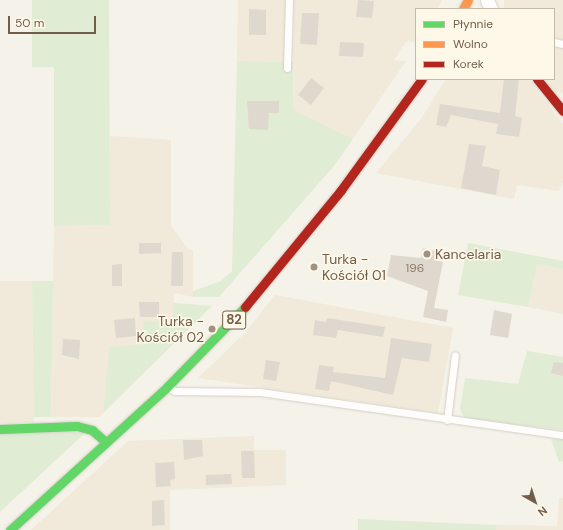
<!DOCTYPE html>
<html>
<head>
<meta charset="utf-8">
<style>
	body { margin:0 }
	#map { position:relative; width:563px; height:530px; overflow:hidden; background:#f5f2e9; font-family:"DM Sans",sans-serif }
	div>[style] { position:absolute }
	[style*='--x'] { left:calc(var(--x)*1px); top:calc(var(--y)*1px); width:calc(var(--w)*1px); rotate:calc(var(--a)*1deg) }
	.residential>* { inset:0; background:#f1e9d9 }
	.green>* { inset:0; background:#e0ecd4 }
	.building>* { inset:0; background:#dfd8ce }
	.roads { filter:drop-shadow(0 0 1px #d4cec6) drop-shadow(0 0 1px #d4cec6) }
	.lane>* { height:7px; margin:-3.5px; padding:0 3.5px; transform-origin:3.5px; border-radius:3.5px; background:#fefdfc }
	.street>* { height:13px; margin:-6.5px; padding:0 6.5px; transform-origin:6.5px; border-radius:6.5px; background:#fefdfc }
	.fast>* { height:9px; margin:-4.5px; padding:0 4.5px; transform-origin:4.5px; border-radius:4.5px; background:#63d668 }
	.slow>* { height:9px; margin:-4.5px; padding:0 4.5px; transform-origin:4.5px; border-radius:4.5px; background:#ff974d }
	.jam>* { height:9px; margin:-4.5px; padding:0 4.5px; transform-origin:4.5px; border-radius:4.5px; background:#b3261e }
	.dots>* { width:11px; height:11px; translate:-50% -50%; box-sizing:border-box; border:2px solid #fef8e9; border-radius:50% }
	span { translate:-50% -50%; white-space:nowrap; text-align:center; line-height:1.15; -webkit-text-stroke:3px #fef8e9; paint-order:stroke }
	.number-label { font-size:12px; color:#907e6e }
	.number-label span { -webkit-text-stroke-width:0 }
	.shield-label span { padding:1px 3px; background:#fef8e9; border:1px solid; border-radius:3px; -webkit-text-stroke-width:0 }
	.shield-label { font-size:13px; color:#725d4a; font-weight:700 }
	.poi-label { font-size:14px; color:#725d4a }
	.left { translate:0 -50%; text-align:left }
	.right { translate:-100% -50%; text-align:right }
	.legend { position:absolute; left:415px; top:8px; width:140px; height:72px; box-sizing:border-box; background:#fef8e9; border:1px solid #c6baa9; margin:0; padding:5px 7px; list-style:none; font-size:12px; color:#725d4a }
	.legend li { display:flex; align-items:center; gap:8px; height:20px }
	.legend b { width:20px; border:1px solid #c6baa9 }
	.north { position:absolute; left:515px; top:482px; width:40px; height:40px; -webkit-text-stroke:3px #fef8e9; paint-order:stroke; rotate:141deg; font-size:11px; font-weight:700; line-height:16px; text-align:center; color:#725d4a }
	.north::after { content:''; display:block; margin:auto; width:14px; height:18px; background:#725d4a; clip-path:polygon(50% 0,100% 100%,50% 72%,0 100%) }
	.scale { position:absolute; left:8px; top:16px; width:88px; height:18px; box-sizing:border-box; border:2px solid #725d4a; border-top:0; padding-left:5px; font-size:12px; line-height:14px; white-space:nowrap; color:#725d4a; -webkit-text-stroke:3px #fef8e9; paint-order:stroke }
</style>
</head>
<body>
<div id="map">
	<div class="residential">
		<i style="clip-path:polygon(238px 0,285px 0,284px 62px,237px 61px)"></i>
		<i style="clip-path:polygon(294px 0,442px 0,437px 9px,416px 9px,416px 42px,406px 41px,394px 60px,406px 61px,353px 139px,293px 110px)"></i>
		<i style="clip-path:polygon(504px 0,563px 0,563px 40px,554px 38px,554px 9px,504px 9px)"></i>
		<i style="clip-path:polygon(554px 44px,563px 46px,563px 93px,555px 92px,545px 79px,554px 79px)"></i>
		<i style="clip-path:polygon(446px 79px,529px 79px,563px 124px,563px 182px,559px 191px,517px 185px,514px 199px,376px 173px,421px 119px)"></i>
		<i style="clip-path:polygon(110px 136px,171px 140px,171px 226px,189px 250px,193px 250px,193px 297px,174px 293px,174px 320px,144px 344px,109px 347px,103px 413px,99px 417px,51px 417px,54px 226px,110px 225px)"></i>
		<i style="clip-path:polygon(537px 264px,563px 269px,563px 314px,528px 307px)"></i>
		<i style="clip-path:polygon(0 281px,32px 281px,34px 422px,0 423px)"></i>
		<i style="clip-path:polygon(275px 295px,453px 328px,438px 413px,198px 378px,245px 333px)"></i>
		<i style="clip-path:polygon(254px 436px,254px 450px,286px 450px,286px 485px,170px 490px,170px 530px,31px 530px,128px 441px)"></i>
		<i style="clip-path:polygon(559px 498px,563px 498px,563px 530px,496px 530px,496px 525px,557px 526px)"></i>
	</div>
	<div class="green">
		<i style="clip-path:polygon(32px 0,109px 0,110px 225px,54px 226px,54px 67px,32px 67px)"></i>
		<i style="clip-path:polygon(237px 61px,293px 62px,293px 110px,353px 139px,334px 166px,219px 297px,193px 297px,193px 291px,221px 281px,232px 271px)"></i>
		<i style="clip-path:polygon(468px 243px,563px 261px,563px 269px,537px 264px,528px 307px,458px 295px)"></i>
		<i style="clip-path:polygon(32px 281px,53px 281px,51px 417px,34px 417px)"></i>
		<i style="clip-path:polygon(174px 303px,212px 306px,103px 413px,109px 347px,144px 344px,143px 322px,173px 320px)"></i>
		<i style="clip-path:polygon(527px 351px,563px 357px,563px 430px,465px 419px,460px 409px,465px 378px,518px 384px)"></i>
		<i style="clip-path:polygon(86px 432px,0 512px,0 433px)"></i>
		<i style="clip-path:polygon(551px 439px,563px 439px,563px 461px,559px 462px)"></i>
		<i style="clip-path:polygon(358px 519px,496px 525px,496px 530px,358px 530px)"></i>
	</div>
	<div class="building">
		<i style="clip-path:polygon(358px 0,374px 1px,372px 18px,356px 17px)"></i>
		<i style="clip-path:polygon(249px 9px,266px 10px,266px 35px,249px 35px)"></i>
		<i style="clip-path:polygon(302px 13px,319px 13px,317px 45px,300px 44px)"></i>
		<i style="clip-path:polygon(340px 42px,364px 43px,363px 57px,339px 56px)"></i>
		<i style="clip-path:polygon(311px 78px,324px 88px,311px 105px,298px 95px)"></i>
		<i style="clip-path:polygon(504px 79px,519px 79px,515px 116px,522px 118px,519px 137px,496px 134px,498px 124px,451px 115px,446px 127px,436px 125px,440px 104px,500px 113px)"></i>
		<i style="clip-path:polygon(247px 101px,279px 101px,279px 113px,269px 113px,268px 130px,249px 129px)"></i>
		<i style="clip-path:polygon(469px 144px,486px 146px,482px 166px,500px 170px,496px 195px,461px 188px)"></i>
		<i style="clip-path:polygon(139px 243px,161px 243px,161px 253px,139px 254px)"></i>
		<i style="clip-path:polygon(423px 248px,435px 251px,434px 260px,443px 262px,434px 308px,448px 310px,446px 322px,423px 317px,428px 291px,387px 276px,391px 255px,421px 258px)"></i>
		<i style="clip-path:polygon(172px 252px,183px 252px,183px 286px,171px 286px)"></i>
		<i style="clip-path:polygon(122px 264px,122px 286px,112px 286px,112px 265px)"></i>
		<i style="clip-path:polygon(139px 302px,159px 302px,159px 317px,140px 317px)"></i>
		<i style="clip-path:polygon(494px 310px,512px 314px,508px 338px,490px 335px)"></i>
		<i style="clip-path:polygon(135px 318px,136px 336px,116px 338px,114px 320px)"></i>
		<i style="clip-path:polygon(327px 318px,385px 327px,383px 337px,338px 330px,336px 338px,313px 335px,315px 320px,326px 322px)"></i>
		<i style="clip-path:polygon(391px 338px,432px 344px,429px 362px,402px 358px,393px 395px,331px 381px,329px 391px,315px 389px,319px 365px,334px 367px,333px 372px,385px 378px)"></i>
		<i style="clip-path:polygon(63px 339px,80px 340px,79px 359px,62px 355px)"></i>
		<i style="clip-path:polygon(266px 360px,280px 362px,276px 381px,263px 379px)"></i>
		<i style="clip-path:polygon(554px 362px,563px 363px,563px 376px,551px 373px)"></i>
		<i style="clip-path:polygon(183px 440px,202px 440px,203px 456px,184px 460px)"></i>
		<i style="clip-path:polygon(241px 451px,254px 451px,255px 478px,242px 478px)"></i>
		<i style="clip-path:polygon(174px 462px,175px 479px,170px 480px,171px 486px,156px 487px,155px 463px)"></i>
		<i style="clip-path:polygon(231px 474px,232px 484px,206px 485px,206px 475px)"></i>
		<i style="clip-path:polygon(164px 500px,165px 525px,152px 526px,152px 501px)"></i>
	</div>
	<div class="roads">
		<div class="lane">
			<i style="--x:554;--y:42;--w:9;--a:13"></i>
			<i style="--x:287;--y:68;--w:68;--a:-88.3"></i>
			<i style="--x:169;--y:388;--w:7;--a:27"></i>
			<i style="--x:175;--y:391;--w:85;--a:0.7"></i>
			<i style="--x:260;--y:392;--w:306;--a:8.1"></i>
			<i style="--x:447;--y:420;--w:65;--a:-83"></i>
		</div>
		<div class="street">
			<i style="--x:487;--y:0;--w:10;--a:66"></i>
		</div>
		<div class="fast">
			<i style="--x:0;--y:429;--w:77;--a:-2.2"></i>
			<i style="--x:77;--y:426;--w:16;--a:15"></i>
			<i style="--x:92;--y:430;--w:18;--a:41"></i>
			<i style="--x:10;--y:530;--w:212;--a:-42.3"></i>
			<i style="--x:167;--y:387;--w:112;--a:-45.7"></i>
		</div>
		<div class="slow">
			<i style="--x:463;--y:9;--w:10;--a:-61"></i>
		</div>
		<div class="jam">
			<i style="--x:537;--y:79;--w:41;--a:50.9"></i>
			<i style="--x:245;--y:307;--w:151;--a:-50.6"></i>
			<i style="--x:341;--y:190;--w:137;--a:-53.9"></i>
		</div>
	</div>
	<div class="dots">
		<i style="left:427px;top:254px;background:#a09182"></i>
		<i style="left:314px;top:267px;background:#a09182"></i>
		<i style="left:212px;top:329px;background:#a09182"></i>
	</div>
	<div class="number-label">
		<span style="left:415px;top:269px">196</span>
	</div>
	<div class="shield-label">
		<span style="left:234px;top:320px">82</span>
	</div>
	<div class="poi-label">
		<span class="left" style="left:435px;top:254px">Kancelaria</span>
		<span class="left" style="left:322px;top:267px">Turka -<br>Kościół 01</span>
		<span class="right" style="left:204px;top:329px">Turka -<br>Kościół 02</span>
	</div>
	<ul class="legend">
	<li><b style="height:5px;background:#63d668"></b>Płynnie</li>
	<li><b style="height:5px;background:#ff974d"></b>Wolno</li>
	<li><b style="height:5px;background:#b3261e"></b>Korek</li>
	</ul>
	<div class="north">N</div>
	<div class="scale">50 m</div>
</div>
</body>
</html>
